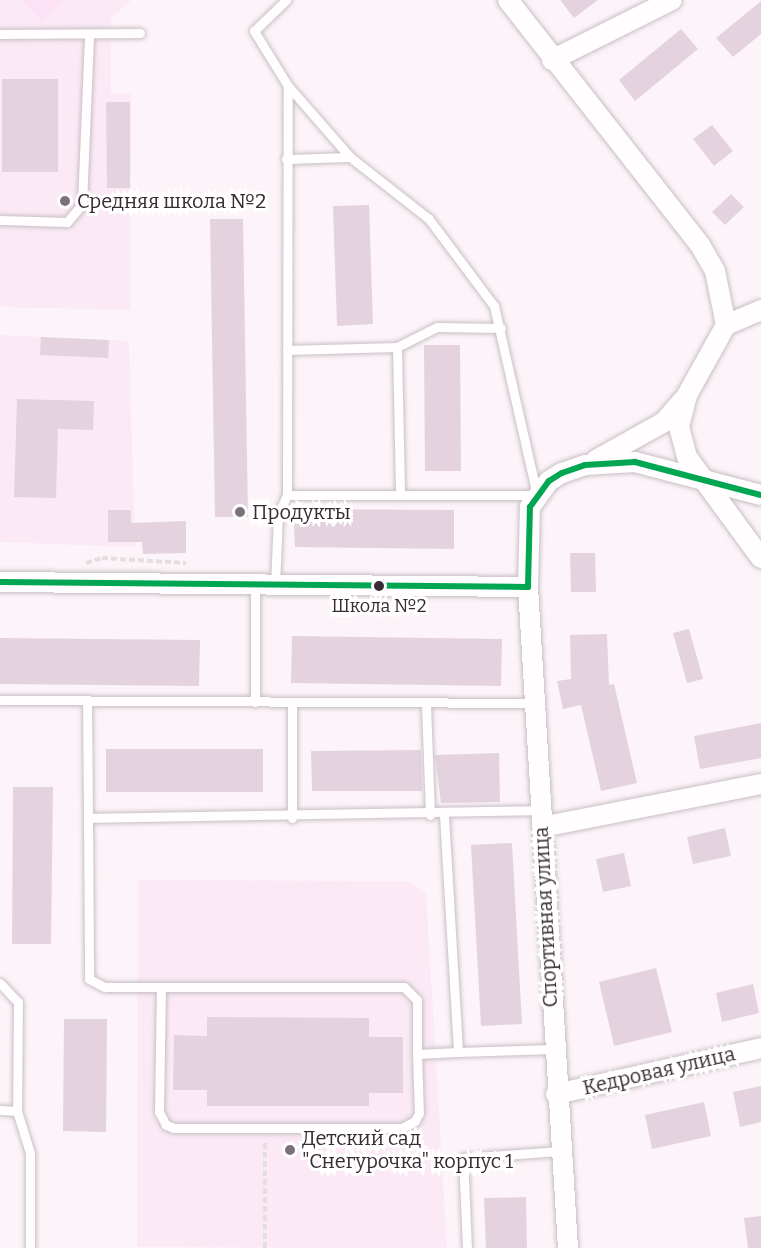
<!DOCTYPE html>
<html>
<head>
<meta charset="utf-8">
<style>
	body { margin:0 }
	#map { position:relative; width:761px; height:1248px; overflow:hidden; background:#fcf4f9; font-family:Bitter,serif }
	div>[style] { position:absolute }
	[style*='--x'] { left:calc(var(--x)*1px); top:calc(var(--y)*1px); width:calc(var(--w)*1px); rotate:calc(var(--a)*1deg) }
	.built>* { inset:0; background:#fbeaf5 }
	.green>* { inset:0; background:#fce2f4 }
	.building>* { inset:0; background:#e4d3df }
	.path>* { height:4px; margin-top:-2px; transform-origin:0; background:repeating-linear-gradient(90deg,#e2dfe0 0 6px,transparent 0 9px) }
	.roads { filter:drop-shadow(0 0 2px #c8bfc5) drop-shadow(0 0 2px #c8bfc5) }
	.service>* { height:9px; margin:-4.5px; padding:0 4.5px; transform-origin:4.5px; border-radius:4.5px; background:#fffdfe }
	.minor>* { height:20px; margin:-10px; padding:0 10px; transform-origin:10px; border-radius:10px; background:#fffdfe }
	.bus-1>* { height:6px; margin:-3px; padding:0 3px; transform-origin:3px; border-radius:3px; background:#00a651 }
	.dots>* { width:16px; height:16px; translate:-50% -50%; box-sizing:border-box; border:3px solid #fff; border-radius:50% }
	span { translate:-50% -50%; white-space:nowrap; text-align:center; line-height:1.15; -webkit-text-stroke:6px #fff; paint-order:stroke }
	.bus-label { font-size:18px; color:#382b34 }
	.poi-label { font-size:20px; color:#382b34 }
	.left { translate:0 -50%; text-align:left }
	.street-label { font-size:20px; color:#382b34 }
</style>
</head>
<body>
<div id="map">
	<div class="built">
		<i style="clip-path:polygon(0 0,131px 0,111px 18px,111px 93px,131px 94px,130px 310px,0 307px)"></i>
		<i style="clip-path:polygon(0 335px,129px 341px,135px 547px,0 542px)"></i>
		<i style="clip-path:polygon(138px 880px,408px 881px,426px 893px,447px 1248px,137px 1247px)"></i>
	</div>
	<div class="green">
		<i style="clip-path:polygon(22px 0,63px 0,42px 21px)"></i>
	</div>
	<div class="building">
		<i style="clip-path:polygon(560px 0,598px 0,574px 18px)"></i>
		<i style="clip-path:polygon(761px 1px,761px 34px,733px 57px,716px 38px)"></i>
		<i style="clip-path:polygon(681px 29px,698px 49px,635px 101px,619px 80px)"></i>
		<i style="clip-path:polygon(2px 79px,58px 79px,58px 172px,2px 172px)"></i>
		<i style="clip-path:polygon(106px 102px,130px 102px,130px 188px,107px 188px)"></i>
		<i style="clip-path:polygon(712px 125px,733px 151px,714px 166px,693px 139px)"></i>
		<i style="clip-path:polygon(731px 194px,744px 207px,725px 225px,712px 212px)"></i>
		<i style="clip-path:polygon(369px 205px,373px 324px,337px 326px,333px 206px)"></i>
		<i style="clip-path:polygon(210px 219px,243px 219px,248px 517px,215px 517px)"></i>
		<i style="clip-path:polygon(41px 337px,109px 340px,108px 358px,40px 355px)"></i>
		<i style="clip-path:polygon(424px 345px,460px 345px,461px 471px,425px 471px)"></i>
		<i style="clip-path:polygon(17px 399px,94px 401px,93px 430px,58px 429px,56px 498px,14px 497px)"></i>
		<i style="clip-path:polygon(293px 509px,454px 510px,454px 549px,295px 547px)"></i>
		<i style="clip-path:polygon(108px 510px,131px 510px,131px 523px,186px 521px,186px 553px,143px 554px,142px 542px,108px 542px)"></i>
		<i style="clip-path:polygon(570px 553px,595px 553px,596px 592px,571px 592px)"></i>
		<i style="clip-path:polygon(689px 629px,703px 679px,687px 683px,673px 633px)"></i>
		<i style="clip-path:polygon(607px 634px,609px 685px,614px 684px,637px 783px,601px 791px,581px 705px,563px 709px,557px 681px,571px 679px,570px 635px)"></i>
		<i style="clip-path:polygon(292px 636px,502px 639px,501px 686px,291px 683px)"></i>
		<i style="clip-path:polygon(0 638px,200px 640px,199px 686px,0 684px)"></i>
		<i style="clip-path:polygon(761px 723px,761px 758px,700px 769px,694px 736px)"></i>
		<i style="clip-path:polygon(106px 749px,263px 749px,263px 792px,106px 792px)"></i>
		<i style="clip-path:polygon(421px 750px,422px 791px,312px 791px,311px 751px)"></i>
		<i style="clip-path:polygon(499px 753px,500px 802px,441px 803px,435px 755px)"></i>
		<i style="clip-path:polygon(13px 787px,53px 787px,51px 944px,12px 944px)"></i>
		<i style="clip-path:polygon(725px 828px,731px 856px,693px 864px,687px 837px)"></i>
		<i style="clip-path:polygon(512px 843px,522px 1024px,481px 1026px,471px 845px)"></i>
		<i style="clip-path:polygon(624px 853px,631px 886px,603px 892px,596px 859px)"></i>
		<i style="clip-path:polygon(656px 968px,672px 1032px,614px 1046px,599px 982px)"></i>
		<i style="clip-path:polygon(753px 984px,759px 1013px,722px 1022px,716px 993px)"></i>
		<i style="clip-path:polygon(207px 1017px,369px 1018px,369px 1037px,403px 1037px,403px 1093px,369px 1093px,369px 1106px,207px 1106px,207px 1090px,173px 1090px,174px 1035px,207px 1036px)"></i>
		<i style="clip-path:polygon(64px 1019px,107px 1019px,106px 1132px,63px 1131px)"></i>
		<i style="clip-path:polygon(761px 1086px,761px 1122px,740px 1127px,733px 1092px)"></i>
		<i style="clip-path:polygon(704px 1102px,711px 1136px,652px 1149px,645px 1115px)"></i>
		<i style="clip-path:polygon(526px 1197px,527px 1248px,486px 1248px,484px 1198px)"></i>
		<i style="clip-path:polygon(761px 1216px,761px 1248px,748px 1248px,744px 1218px)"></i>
	</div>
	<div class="path">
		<i style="--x:86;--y:563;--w:17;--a:-17"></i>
		<i style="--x:102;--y:558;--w:84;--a:3.4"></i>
		<i style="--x:265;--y:1248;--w:107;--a:-90"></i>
	</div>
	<div class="roads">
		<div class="service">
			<i style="--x:0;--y:34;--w:140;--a:-0.4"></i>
			<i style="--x:286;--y:159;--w:64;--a:-1.8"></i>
			<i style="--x:0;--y:220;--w:67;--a:1.7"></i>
			<i style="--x:67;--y:222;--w:23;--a:-50"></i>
			<i style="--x:82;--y:204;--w:170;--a:-87.6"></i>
			<i style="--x:397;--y:347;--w:45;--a:-26.6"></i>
			<i style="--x:437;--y:327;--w:64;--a:0.9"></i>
			<i style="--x:287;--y:350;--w:110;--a:-1.6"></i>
			<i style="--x:397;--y:347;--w:148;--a:88.8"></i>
			<i style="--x:287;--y:495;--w:250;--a:0"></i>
			<i style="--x:537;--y:495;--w:194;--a:-102.8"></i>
			<i style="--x:494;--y:306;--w:109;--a:-126.8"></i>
			<i style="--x:429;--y:219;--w:100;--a:-141.9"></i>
			<i style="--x:350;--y:157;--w:94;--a:-131.1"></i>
			<i style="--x:275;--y:586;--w:71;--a:-87.6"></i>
			<i style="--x:278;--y:515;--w:22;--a:-66"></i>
			<i style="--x:287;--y:495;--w:409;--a:-89.9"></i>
			<i style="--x:288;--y:86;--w:65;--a:-121.7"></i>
			<i style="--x:254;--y:31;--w:45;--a:-44.1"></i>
			<i style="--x:0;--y:700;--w:534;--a:0.32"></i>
			<i style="--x:87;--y:700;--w:118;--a:89.5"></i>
			<i style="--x:88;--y:818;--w:453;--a:-1"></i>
			<i style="--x:255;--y:702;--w:116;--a:-90"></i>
			<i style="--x:426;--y:705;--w:110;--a:87.9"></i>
			<i style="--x:444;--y:815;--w:237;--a:86.6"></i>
			<i style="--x:458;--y:1052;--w:95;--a:-1.8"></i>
			<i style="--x:88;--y:818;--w:161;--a:89.6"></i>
			<i style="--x:89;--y:979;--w:18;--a:27"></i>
			<i style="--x:105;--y:987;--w:56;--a:0"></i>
			<i style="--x:292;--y:818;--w:116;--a:-90"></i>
			<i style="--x:0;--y:983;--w:26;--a:47"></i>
			<i style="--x:18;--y:1002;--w:109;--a:90.5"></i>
			<i style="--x:17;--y:1111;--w:17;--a:-177"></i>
			<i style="--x:417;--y:1054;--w:59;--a:88.1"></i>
			<i style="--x:419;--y:1113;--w:9;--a:117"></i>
			<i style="--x:415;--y:1121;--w:15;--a:152"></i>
			<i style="--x:402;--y:1128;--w:228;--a:180"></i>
			<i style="--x:174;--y:1128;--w:9;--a:-159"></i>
			<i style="--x:166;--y:1125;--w:15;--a:-118"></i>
			<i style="--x:159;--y:1112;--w:125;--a:-89.1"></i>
			<i style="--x:161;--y:987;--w:243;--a:0"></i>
			<i style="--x:404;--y:987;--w:18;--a:45"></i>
			<i style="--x:417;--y:1000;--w:54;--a:90"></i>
			<i style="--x:417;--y:1054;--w:41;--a:-2.8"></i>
			<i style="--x:17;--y:1111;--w:44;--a:72.8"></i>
			<i style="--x:30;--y:1153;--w:95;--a:90"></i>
			<i style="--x:467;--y:1248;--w:90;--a:-92.5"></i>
			<i style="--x:463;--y:1158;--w:97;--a:-4.1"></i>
		</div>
		<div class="minor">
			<i style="--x:508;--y:0;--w:311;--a:51.9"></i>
			<i style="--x:700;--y:245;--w:30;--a:60"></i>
			<i style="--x:715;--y:271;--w:55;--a:78.5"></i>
			<i style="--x:726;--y:325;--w:80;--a:119.1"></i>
			<i style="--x:687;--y:395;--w:33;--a:104"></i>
			<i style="--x:679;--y:427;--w:31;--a:75"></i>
			<i style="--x:687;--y:457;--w:125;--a:53.8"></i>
			<i style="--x:552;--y:60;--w:134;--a:-26.6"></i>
			<i style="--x:726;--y:325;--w:38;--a:-23"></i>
			<i style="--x:596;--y:460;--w:78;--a:-29.2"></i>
			<i style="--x:664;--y:422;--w:30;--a:-49"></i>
			<i style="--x:0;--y:582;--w:528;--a:0.54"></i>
			<i style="--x:528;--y:587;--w:80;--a:-88.6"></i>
			<i style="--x:530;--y:507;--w:32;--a:-54"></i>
			<i style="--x:549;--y:481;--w:15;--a:-32"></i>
			<i style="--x:562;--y:473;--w:24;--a:-19"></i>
			<i style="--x:585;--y:465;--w:50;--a:-3.4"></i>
			<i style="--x:635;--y:462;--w:130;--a:14.7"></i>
			<i style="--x:528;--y:587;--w:662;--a:86.54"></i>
			<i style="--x:542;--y:827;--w:223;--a:-11.1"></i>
			<i style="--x:556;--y:1094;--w:210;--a:-12.6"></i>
		</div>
	</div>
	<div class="bus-1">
		<i style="--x:0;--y:582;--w:528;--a:0.54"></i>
		<i style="--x:528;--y:587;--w:80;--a:-88.6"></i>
		<i style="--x:530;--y:507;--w:32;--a:-54"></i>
		<i style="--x:549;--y:481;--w:15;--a:-32"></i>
		<i style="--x:562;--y:473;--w:24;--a:-19"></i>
		<i style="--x:585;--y:465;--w:50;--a:-3.4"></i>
		<i style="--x:635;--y:462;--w:130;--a:14.7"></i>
	</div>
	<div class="dots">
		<i style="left:65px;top:201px;background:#7d7179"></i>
		<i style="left:240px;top:512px;background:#7d7179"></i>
		<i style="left:379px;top:586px;background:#382b34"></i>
		<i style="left:290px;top:1150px;background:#7d7179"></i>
	</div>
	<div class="bus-label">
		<span style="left:379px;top:606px">Школа №2</span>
	</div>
	<div class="poi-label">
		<span class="left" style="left:77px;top:201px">Средняя школа №2</span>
		<span class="left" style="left:252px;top:512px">Продукты</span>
		<span class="left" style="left:302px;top:1150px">Детский сад<br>"Снегурочка" корпус 1</span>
	</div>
	<div class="street-label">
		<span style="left:546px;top:917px;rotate:-93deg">Спортивная улица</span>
		<span style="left:659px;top:1071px;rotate:-13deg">Кедровая улица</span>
	</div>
</div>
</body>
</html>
